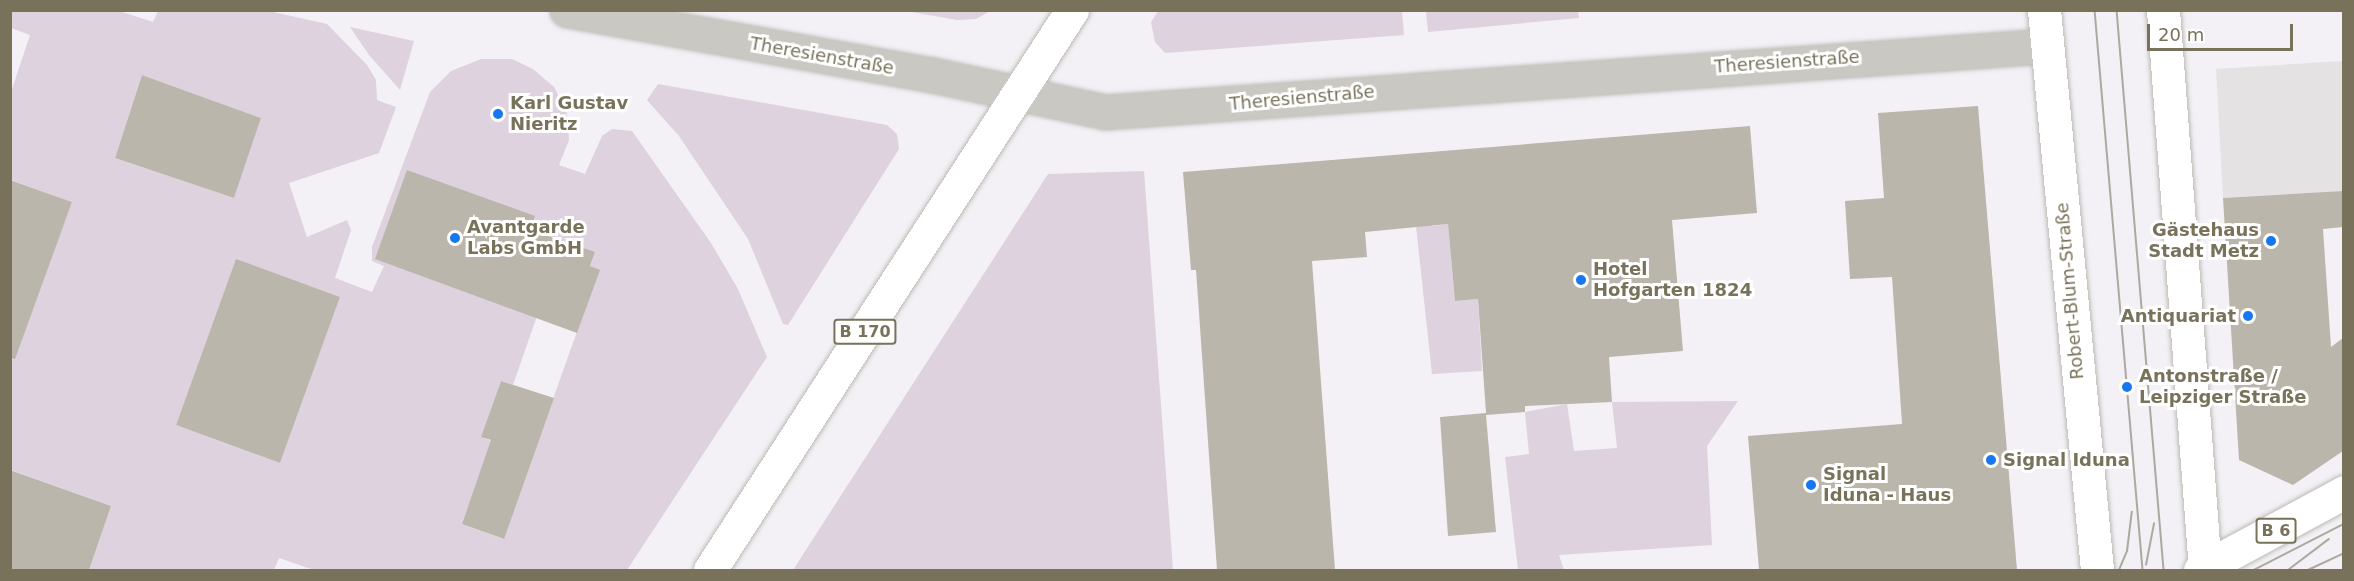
<!DOCTYPE html>
<html>
<head>
<meta charset="utf-8">
<style>
	body { margin:0 }
	#map { position:relative; width:2354px; height:581px; overflow:hidden; background:#f3f1f6; font-family:"DejaVu Sans",sans-serif }
	div>[style] { position:absolute }
	[style*='--x'] { left:calc(var(--x)*1px); top:calc(var(--y)*1px); width:calc(var(--w)*1px); rotate:calc(var(--a)*1deg) }
	.built>* { inset:0; background:#e4e2e3 }
	.green>* { inset:0; background:#ddd2dd }
	.building>* { inset:0; background:#bab6ab }
	.roads { filter:drop-shadow(0 0 2px #bcbab3) drop-shadow(0 0 2px #bcbab3) }
	.minor>* { height:33px; margin:-16.5px; padding:0 16.5px; transform-origin:16.5px; border-radius:16.5px; background:#cac8c2 }
	.major>* { height:33px; margin:-16.5px; padding:0 16.5px; transform-origin:16.5px; border-radius:16.5px; background:#fff }
	.tram>* { height:1.5px; margin:-0.75px; padding:0 0.75px; transform-origin:0.75px; border-radius:0.75px; background:#aca99e }
	.dots>* { width:16px; height:16px; translate:-50% -50%; box-sizing:border-box; border:3px solid #fff; border-radius:50% }
	span { translate:-50% -50%; white-space:nowrap; text-align:center; line-height:1.15; -webkit-text-stroke:6px #fff; paint-order:stroke }
	.shield-label span { padding:2px 4px; background:#fff; border:2px solid; border-radius:4px; -webkit-text-stroke-width:0 }
	.shield-label { font-size:16px; color:#79725a; font-weight:700 }
	.street-label { font-size:18px; color:#79725a }
	.poi-label { font-size:18px; color:#79725a; font-weight:700 }
	.left { translate:0 -50%; text-align:left }
	.right { translate:-100% -50%; text-align:right }
	.frame { position:absolute; inset:0; border:12px solid #79725a; pointer-events:none }
	.scale { position:absolute; left:2147px; top:24px; width:146px; height:27px; box-sizing:border-box; border:3px solid #79725a; border-top:0; padding-left:8px; font-size:18px; line-height:21px; white-space:nowrap; color:#79725a; -webkit-text-stroke:4px #fff; paint-order:stroke }
</style>
</head>
<body>
<div id="map">
	<div class="built">
		<i style="clip-path:polygon(2343px 61px,2343px 191px,2223px 198px,2216px 69px)"></i>
	</div>
	<div class="green">
		<i style="clip-path:polygon(evenodd,11px 10px,119px 11px,153px 22px,158px 11px,264px 10px,327px 24px,367px 65px,376px 80px,377px 100px,396px 107px,379px 153px,289px 183px,307px 237px,347px 220px,351px 230px,335px 278px,372px 292px,384px 266px,372px 261px,372px 247px,430px 92px,451px 71px,481px 59px,512px 59px,533px 69px,554px 87px,567px 113px,569px 140px,559px 165px,585px 174px,602px 136px,612px 129px,632px 131px,711px 243px,738px 289px,767px 357px,627px 570px,314px 570px,279px 558px,274px 570px,89px 570px,111px 506px,11px 470px,10px 366px,72px 202px,11px 180px,11px 92px,30px 35px,11px 28px,11px 10px,142px 75px,261px 118px,234px 198px,115px 158px,142px 75px,11px 10px,595px 252px,590px 266px,599px 270px,503px 539px,462px 524px,492px 441px,481px 437px,501px 381px,513px 385px,545px 293px,595px 252px,11px 10px,236px 260px,340px 297px,280px 463px,176px 425px,236px 260px)"></i>
		<i style="clip-path:polygon(1159px 10px,1402px 11px,1404px 35px,1165px 53px,1155px 42px,1151px 22px)"></i>
		<i style="clip-path:polygon(906px 11px,990px 11px,976px 19px,957px 20px)"></i>
		<i style="clip-path:polygon(1426px 11px,1578px 11px,1579px 18px,1428px 32px)"></i>
		<i style="clip-path:polygon(350px 27px,414px 41px,400px 90px,369px 55px)"></i>
		<i style="clip-path:polygon(658px 84px,887px 125px,897px 134px,899px 149px,788px 325px,783px 324px,748px 239px,679px 136px,647px 100px)"></i>
		<i style="clip-path:polygon(1144px 171px,1173px 570px,793px 570px,1048px 174px)"></i>
		<i style="clip-path:polygon(1431px 215px,1432px 226px,1448px 224px,1455px 301px,1478px 299px,1482px 371px,1432px 374px,1415px 217px)"></i>
		<i style="clip-path:polygon(1738px 401px,1707px 446px,1712px 545px,1559px 555px,1564px 570px,1518px 570px,1505px 457px,1529px 454px,1525px 412px,1567px 404px,1574px 451px,1617px 448px,1612px 402px)"></i>
	</div>
	<div class="building">
		<i style="clip-path:polygon(142px 75px,261px 118px,234px 198px,115px 158px)"></i>
		<i style="clip-path:polygon(1978px 106px,2017px 570px,1759px 570px,1748px 436px,1902px 424px,1892px 277px,1850px 279px,1845px 201px,1884px 198px,1878px 113px)"></i>
		<i style="clip-path:polygon(1750px 126px,1757px 213px,1672px 220px,1683px 351px,1609px 357px,1612px 402px,1525px 406px,1525px 412px,1486px 415px,1496px 532px,1448px 536px,1440px 417px,1486px 413px,1478px 299px,1455px 301px,1448px 224px,1365px 232px,1367px 257px,1312px 261px,1335px 570px,1217px 570px,1196px 270px,1191px 270px,1183px 172px)"></i>
		<i style="clip-path:polygon(407px 170px,535px 216px,530px 230px,595px 252px,590px 266px,600px 270px,577px 333px,375px 259px)"></i>
		<i style="clip-path:polygon(10px 180px,72px 202px,15px 359px,10px 358px)"></i>
		<i style="clip-path:polygon(2343px 191px,2343px 227px,2323px 229px,2331px 347px,2343px 338px,2343px 451px,2293px 485px,2239px 460px,2223px 198px)"></i>
		<i style="clip-path:polygon(236px 259px,340px 297px,280px 463px,176px 425px)"></i>
		<i style="clip-path:polygon(501px 381px,554px 398px,504px 539px,462px 524px,491px 440px,481px 437px)"></i>
		<i style="clip-path:polygon(10px 470px,111px 506px,89px 570px,10px 570px)"></i>
	</div>
	<div class="roads">
		<div class="minor">
			<i style="--x:567;--y:10;--w:367;--a:10.1"></i>
			<i style="--x:928;--y:74;--w:181;--a:12.1"></i>
			<i style="--x:1105;--y:112;--w:943;--a:-4.01"></i>
		</div>
		<div class="major">
			<i style="--x:2044;--y:10;--w:563;--a:84.59"></i>
			<i style="--x:2163;--y:10;--w:562;--a:85.71"></i>
			<i style="--x:710;--y:570;--w:667;--a:-57.12"></i>
			<i style="--x:2200;--y:570;--w:164;--a:-28.4"></i>
		</div>
	</div>
	<div class="tram">
		<i style="--x:2095;--y:10;--w:562;--a:85.1"></i>
		<i style="--x:2117;--y:10;--w:562;--a:85.2"></i>
		<i style="--x:2146;--y:565;--w:42;--a:-79"></i>
		<i style="--x:2119;--y:570;--w:21;--a:-67"></i>
		<i style="--x:2127;--y:551;--w:39;--a:-83"></i>
		<i style="--x:2254;--y:570;--w:101;--a:-27.1"></i>
		<i style="--x:2288;--y:570;--w:51;--a:-37.1"></i>
		<i style="--x:2308;--y:570;--w:40;--a:-25"></i>
	</div>
	<div class="dots">
		<i style="left:498px;top:114px;background:#1777f0"></i>
		<i style="left:455px;top:238px;background:#1777f0"></i>
		<i style="left:2271px;top:241px;background:#1777f0"></i>
		<i style="left:1581px;top:280px;background:#1777f0"></i>
		<i style="left:2248px;top:316px;background:#1777f0"></i>
		<i style="left:2127px;top:387px;background:#1777f0"></i>
		<i style="left:1991px;top:460px;background:#1777f0"></i>
		<i style="left:1811px;top:485px;background:#1777f0"></i>
	</div>
	<div class="shield-label">
		<span style="left:865px;top:332px">B 170</span>
		<span style="left:2276px;top:531px">B 6</span>
	</div>
	<div class="street-label">
		<span style="left:822px;top:56px;rotate:10deg">Theresienstraße</span>
		<span style="left:1787px;top:62px;rotate:-4deg">Theresienstraße</span>
		<span style="left:1302px;top:98px;rotate:-5deg">Theresienstraße</span>
		<span style="left:2070px;top:291px;rotate:-95deg">Robert-Blum-Straße</span>
	</div>
	<div class="poi-label">
		<span class="left" style="left:510px;top:114px">Karl Gustav<br>Nieritz</span>
		<span class="left" style="left:467px;top:238px">Avantgarde<br>Labs GmbH</span>
		<span class="right" style="left:2259px;top:241px">Gästehaus<br>Stadt Metz</span>
		<span class="left" style="left:1593px;top:280px">Hotel<br>Hofgarten 1824</span>
		<span class="right" style="left:2236px;top:316px">Antiquariat</span>
		<span class="left" style="left:2139px;top:387px">Antonstraße /<br>Leipziger Straße</span>
		<span class="left" style="left:2003px;top:460px">Signal Iduna</span>
		<span class="left" style="left:1823px;top:485px">Signal<br>Iduna - Haus</span>
	</div>
	<div class="frame"></div>
	<div class="scale">20 m</div>
</div>
</body>
</html>
